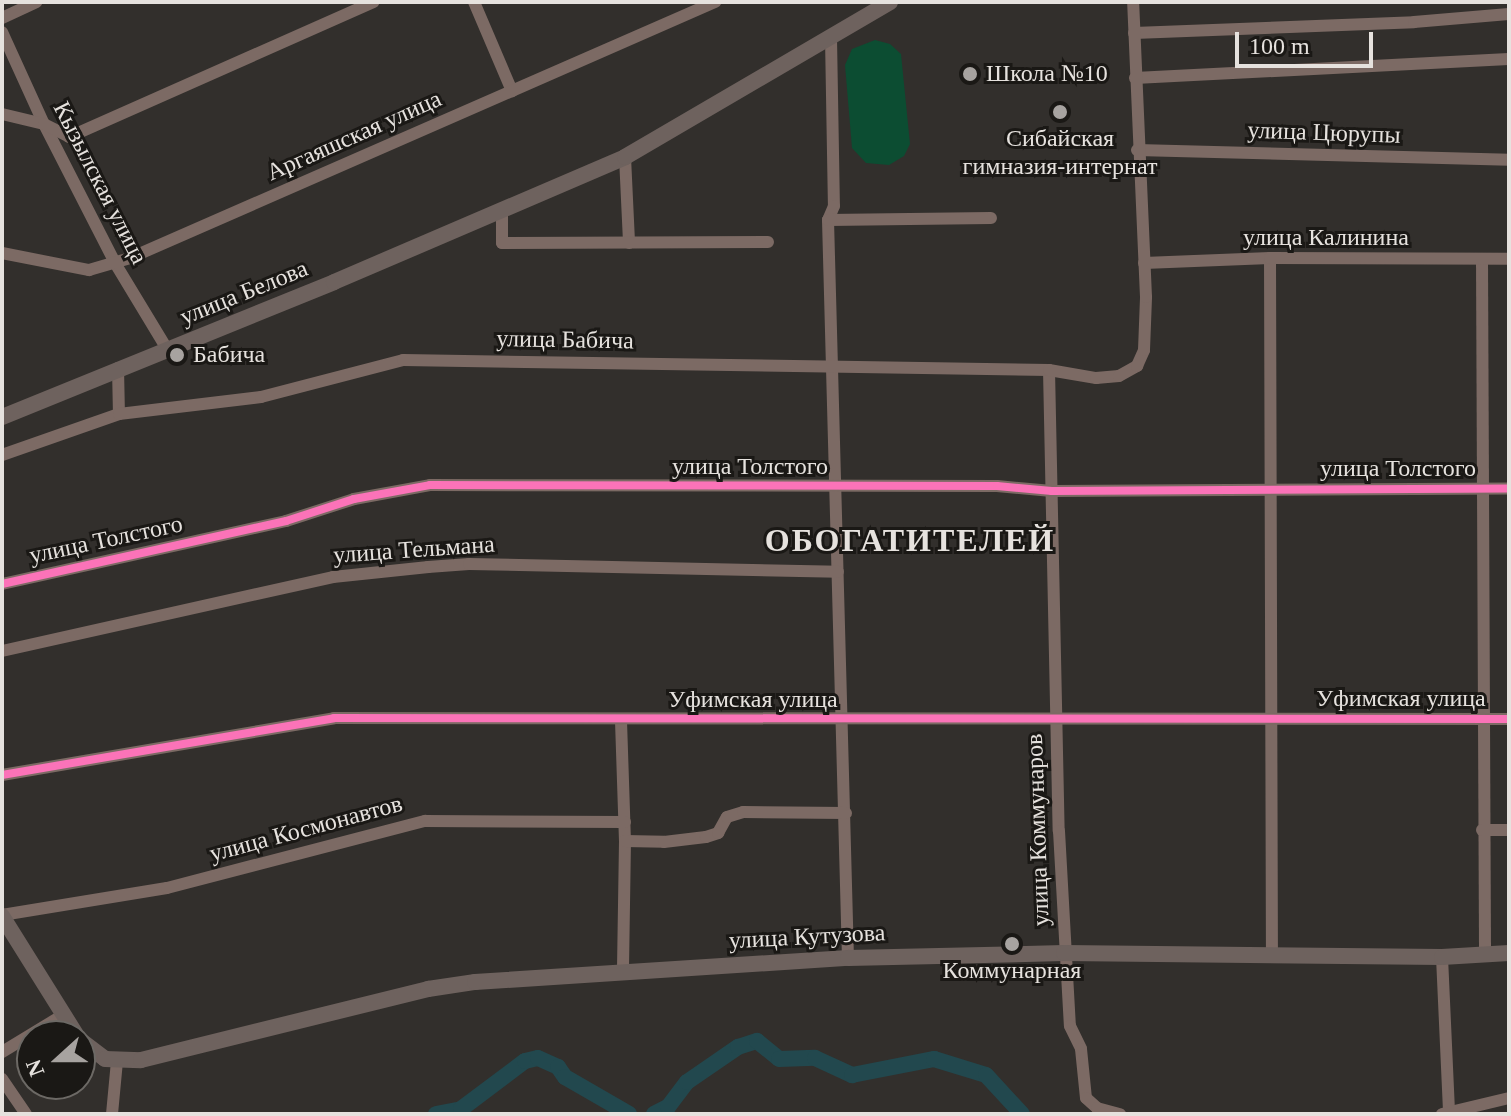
<!DOCTYPE html>
<html>
<head>
<meta charset="utf-8">
<style>
	body { margin:0 }
	#map { position:relative; width:1511px; height:1116px; overflow:hidden; background:#322f2c; font-family:Georgia,serif }
	div>[style] { position:absolute }
	[style*='--x'] { left:calc(var(--x)*1px); top:calc(var(--y)*1px); width:calc(var(--w)*1px); rotate:calc(var(--a)*1deg) }
	.green>* { inset:0; background:#0c4d32 }
	.river>* { height:16px; margin:-8px; padding:0 8px; transform-origin:8px; border-radius:8px; background:#22484e }
	.minor>* { height:12px; margin:-6px; padding:0 6px; transform-origin:6px; border-radius:6px; background:#7c6a64 }
	.major>* { height:16px; margin:-8px; padding:0 8px; transform-origin:8px; border-radius:8px; background:#6e625e }
	.cycleway>* { height:8px; margin:-4px; padding:0 4px; transform-origin:4px; border-radius:4px; background:#fb73b8 }
	.dots>* { width:22px; height:22px; translate:-50% -50%; box-sizing:border-box; border:4px solid #1a1815; border-radius:50% }
	span { translate:-50% -50%; white-space:nowrap; text-align:center; line-height:1.15; -webkit-text-stroke:6px #1a1815; paint-order:stroke }
	.poi-label { font-size:24px; color:#e6e2de }
	.left { translate:0 -50%; text-align:left }
	.street-label { font-size:24px; color:#e6e2de }
	.district-label { font-size:32px; color:#e6e2de; font-weight:700; letter-spacing:2px }
	.frame { position:absolute; inset:0; border:4px solid #e6e2de; pointer-events:none }
	.north { position:absolute; left:16px; top:1020px; width:80px; height:80px; box-sizing:border-box; background:#1a1815; border:2px solid #6c6965; border-radius:50%; rotate:249deg; font-size:22px; font-weight:700; line-height:32px; text-align:center; color:#e6e2de }
	.north::after { content:''; display:block; margin:auto; width:28px; height:36px; background:#a7a3a0; clip-path:polygon(50% 0,100% 100%,50% 72%,0 100%) }
	.scale { position:absolute; left:1235px; top:32px; width:138px; height:36px; box-sizing:border-box; border:4px solid #e6e2de; border-top:0; padding-left:10px; font-size:24px; line-height:28px; white-space:nowrap; color:#e6e2de; -webkit-text-stroke:6px #1a1815; paint-order:stroke }
</style>
</head>
<body>
<div id="map">
	<div class="green">
		<i style="clip-path:polygon(875px 40px,890px 44px,901px 54px,910px 144px,904px 156px,889px 165px,866px 163px,852px 148px,845px 65px,852px 49px)"></i>
	</div>
	<div class="river">
		<i style="--x:436;--y:1114;--w:25;--a:-11"></i>
		<i style="--x:461;--y:1109;--w:80;--a:-36.9"></i>
		<i style="--x:525;--y:1061;--w:13;--a:-13"></i>
		<i style="--x:538;--y:1058;--w:22;--a:24"></i>
		<i style="--x:558;--y:1067;--w:12;--a:55"></i>
		<i style="--x:565;--y:1077;--w:74;--a:30"></i>
		<i style="--x:654;--y:1114;--w:16;--a:-27"></i>
		<i style="--x:668;--y:1107;--w:31;--a:-53"></i>
		<i style="--x:687;--y:1082;--w:62;--a:-34.5"></i>
		<i style="--x:738;--y:1047;--w:20;--a:-18"></i>
		<i style="--x:757;--y:1041;--w:28;--a:39"></i>
		<i style="--x:779;--y:1059;--w:36;--a:-2"></i>
		<i style="--x:815;--y:1058;--w:41;--a:24.7"></i>
		<i style="--x:852;--y:1075;--w:84;--a:-11"></i>
		<i style="--x:934;--y:1059;--w:54;--a:17.1"></i>
		<i style="--x:986;--y:1075;--w:53;--a:47.3"></i>
	</div>
	<div class="minor">
		<i style="--x:474;--y:2;--w:97;--a:66.9"></i>
		<i style="--x:2;--y:18;--w:38;--a:-25"></i>
		<i style="--x:2;--y:32;--w:101;--a:65.5"></i>
		<i style="--x:44;--y:124;--w:156;--a:62.9"></i>
		<i style="--x:115;--y:263;--w:100;--a:58.8"></i>
		<i style="--x:1134;--y:33;--w:280;--a:-2.2"></i>
		<i style="--x:1414;--y:22;--w:95;--a:-4.8"></i>
		<i style="--x:831;--y:38;--w:168;--a:89"></i>
		<i style="--x:834;--y:206;--w:15;--a:113"></i>
		<i style="--x:828;--y:220;--w:738;--a:88.45"></i>
		<i style="--x:1135;--y:78;--w:374;--a:-2.9"></i>
		<i style="--x:2;--y:114;--w:43;--a:13.4"></i>
		<i style="--x:44;--y:124;--w:28;--a:27"></i>
		<i style="--x:69;--y:137;--w:333;--a:-23.9"></i>
		<i style="--x:1137;--y:150;--w:372;--a:1.5"></i>
		<i style="--x:625;--y:157;--w:86;--a:87.3"></i>
		<i style="--x:502;--y:211;--w:32;--a:90"></i>
		<i style="--x:502;--y:243;--w:266;--a:-0.2"></i>
		<i style="--x:828;--y:220;--w:163;--a:-0.7"></i>
		<i style="--x:2;--y:253;--w:89;--a:11.1"></i>
		<i style="--x:89;--y:270;--w:43;--a:-16.3"></i>
		<i style="--x:130;--y:258;--w:639;--a:-23.63"></i>
		<i style="--x:1270;--y:258;--w:698;--a:89.84"></i>
		<i style="--x:1482;--y:260;--w:693;--a:89.75"></i>
		<i style="--x:1144;--y:263;--w:126;--a:-2.3"></i>
		<i style="--x:1270;--y:258;--w:239;--a:0.2"></i>
		<i style="--x:118;--y:368;--w:46;--a:88.8"></i>
		<i style="--x:1049;--y:370;--w:461;--a:88.8"></i>
		<i style="--x:1059;--y:831;--w:195;--a:86.8"></i>
		<i style="--x:1070;--y:1026;--w:25;--a:64"></i>
		<i style="--x:1081;--y:1049;--w:49;--a:84.2"></i>
		<i style="--x:1086;--y:1098;--w:15;--a:42"></i>
		<i style="--x:1097;--y:1108;--w:24;--a:15"></i>
		<i style="--x:2;--y:455;--w:124;--a:-19.3"></i>
		<i style="--x:119;--y:414;--w:143;--a:-6.8"></i>
		<i style="--x:261;--y:397;--w:147;--a:-14.6"></i>
		<i style="--x:403;--y:360;--w:646;--a:0.89"></i>
		<i style="--x:1049;--y:370;--w:48;--a:9.7"></i>
		<i style="--x:1096;--y:378;--w:23;--a:-5"></i>
		<i style="--x:1119;--y:376;--w:21;--a:-29"></i>
		<i style="--x:1137;--y:366;--w:17;--a:-66"></i>
		<i style="--x:1144;--y:350;--w:53;--a:-87.8"></i>
		<i style="--x:1146;--y:297;--w:295;--a:-92.5"></i>
		<i style="--x:2;--y:584;--w:291;--a:-12.5"></i>
		<i style="--x:286;--y:521;--w:71;--a:-17.9"></i>
		<i style="--x:354;--y:499;--w:77;--a:-10.4"></i>
		<i style="--x:430;--y:485;--w:567;--a:0.1"></i>
		<i style="--x:997;--y:486;--w:55;--a:5.2"></i>
		<i style="--x:1052;--y:491;--w:457;--a:-0.3"></i>
		<i style="--x:2;--y:651;--w:339;--a:-12.6"></i>
		<i style="--x:333;--y:577;--w:96;--a:-6"></i>
		<i style="--x:428;--y:567;--w:41;--a:-4.2"></i>
		<i style="--x:469;--y:564;--w:369;--a:1.2"></i>
		<i style="--x:621;--y:721;--w:120;--a:88.1"></i>
		<i style="--x:625;--y:841;--w:132;--a:90.9"></i>
		<i style="--x:2;--y:775;--w:337;--a:-9.7"></i>
		<i style="--x:334;--y:718;--w:1175;--a:0.05"></i>
		<i style="--x:1482;--y:830;--w:27;--a:0"></i>
		<i style="--x:625;--y:841;--w:39;--a:1"></i>
		<i style="--x:664;--y:842;--w:42;--a:-6.8"></i>
		<i style="--x:706;--y:837;--w:13;--a:-18"></i>
		<i style="--x:718;--y:833;--w:18;--a:-61"></i>
		<i style="--x:727;--y:817;--w:17;--a:-17"></i>
		<i style="--x:743;--y:812;--w:103;--a:0.6"></i>
		<i style="--x:2;--y:915;--w:167;--a:-9.3"></i>
		<i style="--x:167;--y:888;--w:267;--a:-14.6"></i>
		<i style="--x:425;--y:821;--w:200;--a:0.3"></i>
		<i style="--x:1442;--y:957;--w:155;--a:87.4"></i>
		<i style="--x:2;--y:1052;--w:71;--a:-31.2"></i>
		<i style="--x:2;--y:1079;--w:42;--a:55.6"></i>
		<i style="--x:112;--y:1114;--w:53;--a:-84.6"></i>
		<i style="--x:1442;--y:1114;--w:69;--a:-13.4"></i>
	</div>
	<div class="major">
		<i style="--x:2;--y:417;--w:358;--a:-22.1"></i>
		<i style="--x:334;--y:282;--w:317;--a:-23.2"></i>
		<i style="--x:625;--y:157;--w:307;--a:-30.3"></i>
		<i style="--x:2;--y:916;--w:142;--a:58"></i>
		<i style="--x:80;--y:1040;--w:31;--a:37"></i>
		<i style="--x:105;--y:1059;--w:36;--a:2"></i>
		<i style="--x:141;--y:1060;--w:296;--a:-13.9"></i>
		<i style="--x:428;--y:989;--w:48;--a:-8.5"></i>
		<i style="--x:475;--y:982;--w:374;--a:-3.7"></i>
		<i style="--x:848;--y:958;--w:216;--a:-1.3"></i>
		<i style="--x:1064;--y:953;--w:378;--a:0.6"></i>
		<i style="--x:1442;--y:957;--w:67;--a:-3.4"></i>
	</div>
	<div class="cycleway">
		<i style="--x:2;--y:584;--w:291;--a:-12.5"></i>
		<i style="--x:286;--y:521;--w:71;--a:-17.9"></i>
		<i style="--x:354;--y:499;--w:77;--a:-10.4"></i>
		<i style="--x:430;--y:485;--w:567;--a:0.1"></i>
		<i style="--x:997;--y:486;--w:55;--a:5.2"></i>
		<i style="--x:1052;--y:491;--w:457;--a:-0.3"></i>
		<i style="--x:2;--y:775;--w:337;--a:-9.7"></i>
		<i style="--x:334;--y:718;--w:1175;--a:0.05"></i>
	</div>
	<div class="dots">
		<i style="left:970px;top:74px;background:#a7a3a0"></i>
		<i style="left:1060px;top:112px;background:#a7a3a0"></i>
		<i style="left:177px;top:355px;background:#a7a3a0"></i>
		<i style="left:1012px;top:944px;background:#a7a3a0"></i>
	</div>
	<div class="poi-label">
		<span class="left" style="left:986px;top:74px">Школа №10</span>
		<span style="left:1060px;top:153px">Сибайская<br>гимназия-интернат</span>
		<span class="left" style="left:193px;top:355px">Бабича</span>
		<span style="left:1012px;top:971px">Коммунарная</span>
	</div>
	<div class="street-label">
		<span style="left:1324px;top:133px;rotate:2deg">улица Цюрупы</span>
		<span style="left:354px;top:136px;rotate:-24deg">Аргаяшская улица</span>
		<span style="left:100px;top:183px;rotate:63deg">Кызылская улица</span>
		<span style="left:1326px;top:238px">улица Калинина</span>
		<span style="left:244px;top:293px;rotate:-22deg">улица Белова</span>
		<span style="left:565px;top:340px;rotate:1deg">улица Бабича</span>
		<span style="left:750px;top:467px">улица Толстого</span>
		<span style="left:1398px;top:469px">улица Толстого</span>
		<span style="left:106px;top:540px;rotate:-12deg">улица Толстого</span>
		<span style="left:414px;top:550px;rotate:-4deg">улица Тельмана</span>
		<span style="left:1401px;top:699px">Уфимская улица</span>
		<span style="left:753px;top:700px">Уфимская улица</span>
		<span style="left:306px;top:829px;rotate:-15deg">улица Космонавтов</span>
		<span style="left:1038px;top:830px;rotate:-92deg">улица Коммунаров</span>
		<span style="left:807px;top:937px;rotate:-3deg">улица Кутузова</span>
	</div>
	<div class="district-label">
		<span style="left:910px;top:540px">ОБОГАТИТЕЛЕЙ</span>
	</div>
	<div class="frame"></div>
	<div class="north">N</div>
	<div class="scale">100 m</div>
</div>
</body>
</html>
